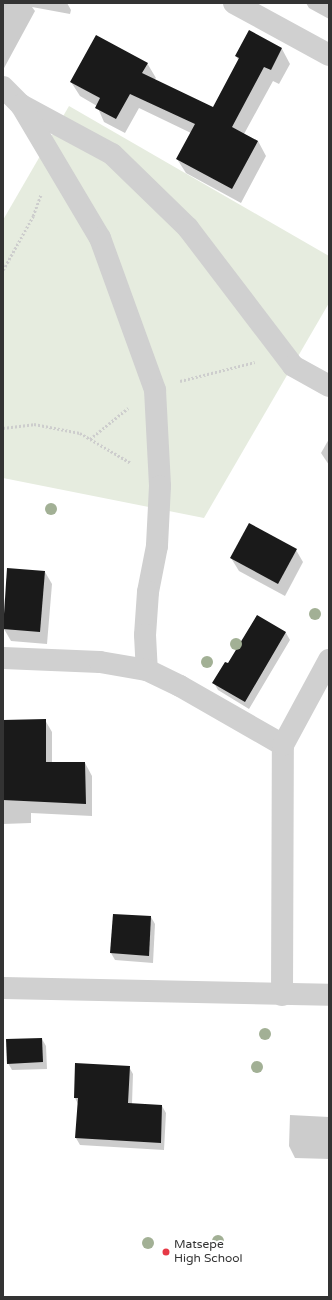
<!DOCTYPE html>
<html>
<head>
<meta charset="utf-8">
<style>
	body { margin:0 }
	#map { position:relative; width:332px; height:1300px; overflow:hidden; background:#fff; font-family:"Varela Round",sans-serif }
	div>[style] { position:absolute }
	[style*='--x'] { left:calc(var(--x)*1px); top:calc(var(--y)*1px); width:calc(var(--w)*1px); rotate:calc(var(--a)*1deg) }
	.green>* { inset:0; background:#e6ecdf }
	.shadow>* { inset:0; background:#0003 }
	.building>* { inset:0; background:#1a1a1a }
	.path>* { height:2.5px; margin-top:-1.25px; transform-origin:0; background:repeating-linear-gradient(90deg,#cdcdcd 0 2px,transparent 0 4px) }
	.minor>* { height:22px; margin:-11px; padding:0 11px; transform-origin:11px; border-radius:11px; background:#d0d0d0 }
	.trees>* { width:12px; height:12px; margin:-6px; border-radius:50%; background:#a2b095 }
	.dots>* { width:11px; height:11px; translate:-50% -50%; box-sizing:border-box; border:2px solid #fff; border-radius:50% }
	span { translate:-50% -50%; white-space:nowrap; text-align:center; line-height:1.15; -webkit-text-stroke:4px #fff; paint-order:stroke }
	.poi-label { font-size:12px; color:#333 }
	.left { translate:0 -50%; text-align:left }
	.frame { position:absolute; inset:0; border:4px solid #333; pointer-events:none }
</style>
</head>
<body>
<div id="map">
	<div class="green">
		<i style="clip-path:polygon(69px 106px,329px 256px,329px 303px,204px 518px,3px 478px,3px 220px)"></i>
	</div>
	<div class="shadow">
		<i style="clip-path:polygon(3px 3px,67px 3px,71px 10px,70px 14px,32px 7px,35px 11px,3px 70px)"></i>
		<i style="clip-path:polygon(306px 3px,329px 3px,329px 19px,309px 8px)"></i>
		<i style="clip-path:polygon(249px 32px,282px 49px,290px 64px,279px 84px,273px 81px,244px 134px,258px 141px,266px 156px,241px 203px,186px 173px,177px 159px,191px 133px,139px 108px,125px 133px,104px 122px,97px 106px,80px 96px,71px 82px,147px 63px,156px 78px,154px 80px,214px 108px,239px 61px,236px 56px)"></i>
		<i style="clip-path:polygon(329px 439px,329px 465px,321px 453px)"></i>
		<i style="clip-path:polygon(296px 550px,303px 562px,285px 596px,239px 571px,231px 558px)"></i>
		<i style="clip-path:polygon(45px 572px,52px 584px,47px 644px,11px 641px,4px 629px)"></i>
		<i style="clip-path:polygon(257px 616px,286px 633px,290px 640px,249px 709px,218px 690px,214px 683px,228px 665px)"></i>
		<i style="clip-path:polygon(3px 720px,45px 720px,52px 732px,52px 763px,85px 763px,92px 776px,92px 816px,31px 813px,31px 823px,3px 824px)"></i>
		<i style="clip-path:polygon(151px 917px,155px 924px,153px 963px,115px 960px,111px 953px)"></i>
		<i style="clip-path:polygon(42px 1039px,46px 1046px,47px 1069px,12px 1070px,8px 1063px)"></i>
		<i style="clip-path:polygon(76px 1064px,129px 1067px,133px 1074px,132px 1104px,162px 1106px,166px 1113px,164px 1150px,80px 1145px,76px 1138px,78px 1104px,75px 1098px)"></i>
		<i style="clip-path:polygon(290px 1115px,329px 1117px,329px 1159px,295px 1158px,289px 1146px)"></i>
	</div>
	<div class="building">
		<i style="clip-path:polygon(249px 30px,282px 48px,271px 70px,264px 67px,232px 127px,258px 141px,232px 189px,176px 159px,195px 124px,130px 94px,116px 119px,95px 108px,100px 98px,70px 82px,96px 35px,148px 63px,142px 73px,213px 107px,239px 58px,235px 56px)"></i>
		<i style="clip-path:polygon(249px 523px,297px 549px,278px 584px,230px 558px)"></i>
		<i style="clip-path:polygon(7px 568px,45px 571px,40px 632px,3px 629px)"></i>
		<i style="clip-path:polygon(257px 615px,286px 632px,245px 702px,212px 683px,225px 662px,228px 663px)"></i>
		<i style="clip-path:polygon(46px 719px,46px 762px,85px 762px,86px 804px,3px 800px,3px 720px)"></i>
		<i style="clip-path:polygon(113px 914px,151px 916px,149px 956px,110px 953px)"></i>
		<i style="clip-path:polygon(42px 1038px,43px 1062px,7px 1064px,6px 1039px)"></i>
		<i style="clip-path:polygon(75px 1063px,130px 1066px,128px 1103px,162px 1105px,161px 1143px,75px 1138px,78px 1098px,74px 1098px)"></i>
	</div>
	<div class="path">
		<i style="--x:3;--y:270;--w:62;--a:-60.9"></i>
		<i style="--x:33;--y:216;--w:23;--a:-70"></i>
		<i style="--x:180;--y:381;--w:77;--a:-14.2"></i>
		<i style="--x:3;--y:428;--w:31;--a:-7"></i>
		<i style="--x:34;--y:424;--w:47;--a:11.1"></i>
		<i style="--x:80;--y:433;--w:59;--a:30.5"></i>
		<i style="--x:90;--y:439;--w:49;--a:-39.2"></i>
	</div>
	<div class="minor">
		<i style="--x:234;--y:3;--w:108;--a:28.7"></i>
		<i style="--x:3;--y:87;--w:25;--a:45"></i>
		<i style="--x:21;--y:105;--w:103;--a:28.3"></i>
		<i style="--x:112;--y:154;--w:106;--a:44.2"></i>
		<i style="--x:188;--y:228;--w:173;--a:52.7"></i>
		<i style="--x:293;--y:366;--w:41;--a:29.1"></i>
		<i style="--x:21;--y:105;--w:155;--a:59.3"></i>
		<i style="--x:100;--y:238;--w:162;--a:70.1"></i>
		<i style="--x:155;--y:390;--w:96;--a:87"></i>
		<i style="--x:160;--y:486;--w:60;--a:92.9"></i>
		<i style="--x:157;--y:546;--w:47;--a:101.1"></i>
		<i style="--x:148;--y:592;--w:43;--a:94"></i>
		<i style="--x:145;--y:635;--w:35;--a:87"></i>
		<i style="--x:3;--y:658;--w:97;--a:2.4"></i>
		<i style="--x:100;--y:662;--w:48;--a:9.7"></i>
		<i style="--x:147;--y:670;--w:37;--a:26"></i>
		<i style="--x:180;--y:686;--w:119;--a:29.8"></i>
		<i style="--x:3;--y:988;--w:326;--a:1.2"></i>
		<i style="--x:282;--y:995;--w:250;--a:-89.8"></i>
		<i style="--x:283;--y:745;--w:97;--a:-61.6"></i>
	</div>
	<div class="trees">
		<i style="left:51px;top:509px"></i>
		<i style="left:315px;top:614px"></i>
		<i style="left:236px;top:644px"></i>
		<i style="left:207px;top:662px"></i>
		<i style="left:265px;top:1034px"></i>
		<i style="left:257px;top:1067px"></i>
		<i style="left:218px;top:1241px"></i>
		<i style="left:148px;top:1243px"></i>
	</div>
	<div class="dots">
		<i style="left:166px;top:1252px;background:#e63946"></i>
	</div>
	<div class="poi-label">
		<span class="left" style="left:174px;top:1252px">Matsepe<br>High School</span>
	</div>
	<div class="frame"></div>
</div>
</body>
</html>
